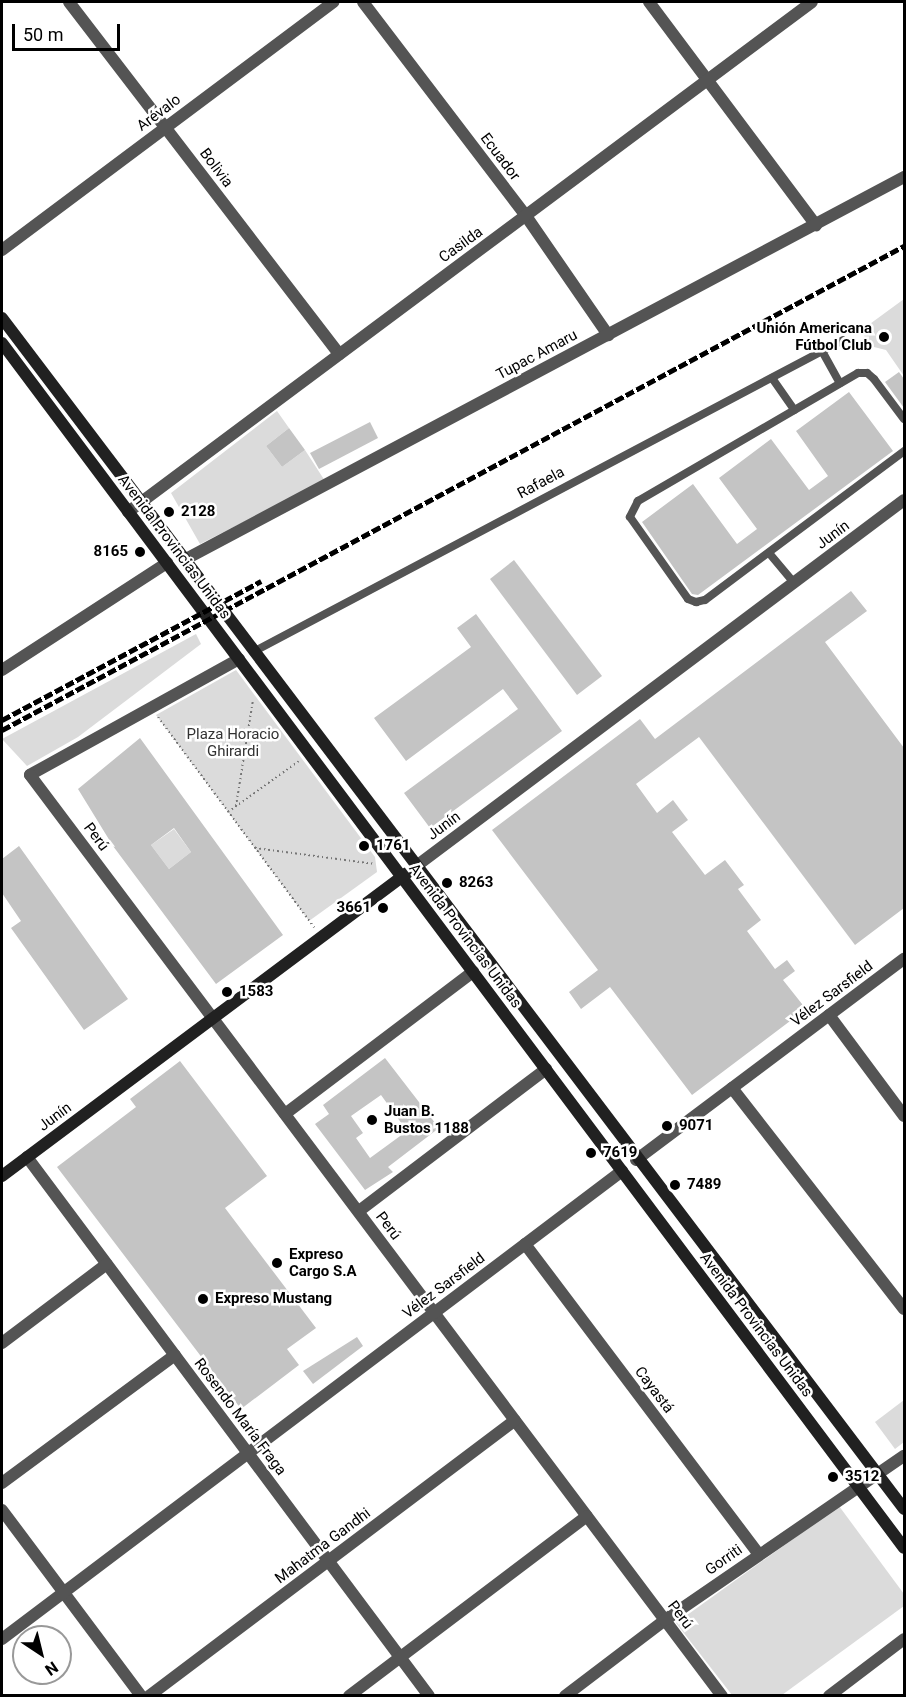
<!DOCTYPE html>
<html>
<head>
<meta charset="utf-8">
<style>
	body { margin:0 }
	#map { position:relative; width:906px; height:1697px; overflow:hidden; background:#fff; font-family:Roboto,sans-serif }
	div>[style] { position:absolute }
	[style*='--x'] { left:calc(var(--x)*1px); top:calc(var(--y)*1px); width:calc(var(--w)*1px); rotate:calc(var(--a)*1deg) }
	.green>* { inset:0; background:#dbdbdb }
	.building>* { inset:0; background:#c4c4c4 }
	.path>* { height:2px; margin-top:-1px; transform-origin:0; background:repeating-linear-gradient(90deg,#767676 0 1.5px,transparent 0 4.5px) }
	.lane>* { height:8px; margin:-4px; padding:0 4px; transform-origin:4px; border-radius:4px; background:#545454 }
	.street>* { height:12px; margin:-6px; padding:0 6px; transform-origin:6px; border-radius:6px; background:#545454 }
	.secondary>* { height:12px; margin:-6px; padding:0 6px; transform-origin:6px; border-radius:6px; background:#212121 }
	.rail>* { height:4.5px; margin-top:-2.25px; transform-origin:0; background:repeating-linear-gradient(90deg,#000 0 9px,transparent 0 12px) }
	.dots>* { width:16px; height:16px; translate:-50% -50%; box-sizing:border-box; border:3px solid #fff; border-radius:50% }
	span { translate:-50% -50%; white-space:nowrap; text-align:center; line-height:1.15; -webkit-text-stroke:5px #fff; paint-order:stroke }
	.street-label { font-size:15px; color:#000 }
	.poi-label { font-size:15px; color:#000; font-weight:700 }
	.right { translate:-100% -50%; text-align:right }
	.left { translate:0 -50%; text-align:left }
	.park-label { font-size:15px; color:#323232 }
	.frame { position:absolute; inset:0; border:3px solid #000; pointer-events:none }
	.north { position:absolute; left:12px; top:1625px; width:60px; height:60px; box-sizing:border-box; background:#fff; border:2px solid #999; border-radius:50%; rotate:145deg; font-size:16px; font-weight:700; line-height:24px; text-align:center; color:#000 }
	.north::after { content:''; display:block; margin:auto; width:21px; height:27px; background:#000; clip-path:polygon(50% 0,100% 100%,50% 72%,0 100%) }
	.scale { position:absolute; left:12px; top:24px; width:108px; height:27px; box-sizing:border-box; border:3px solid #000; border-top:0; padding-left:8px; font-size:18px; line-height:21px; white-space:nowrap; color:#000; -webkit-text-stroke:4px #fff; paint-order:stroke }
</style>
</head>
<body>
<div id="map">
	<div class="green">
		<i style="clip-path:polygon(904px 299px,904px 376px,886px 350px,866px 345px,863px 329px)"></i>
		<i style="clip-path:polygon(277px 411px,289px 428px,266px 446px,282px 467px,305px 450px,325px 481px,200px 544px,171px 493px)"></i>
		<i style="clip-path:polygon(196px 634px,201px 644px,78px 737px,27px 766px,2px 739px)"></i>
		<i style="clip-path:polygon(236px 670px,375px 857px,377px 872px,309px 921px,156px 715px)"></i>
		<i style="clip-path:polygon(174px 829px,191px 852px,169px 869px,151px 845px)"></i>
		<i style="clip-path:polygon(904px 1400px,904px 1442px,895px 1449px,875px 1422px)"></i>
		<i style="clip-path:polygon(839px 1506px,904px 1594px,904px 1606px,782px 1695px,732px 1695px,676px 1623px)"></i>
	</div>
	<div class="building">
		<i style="clip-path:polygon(899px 372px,904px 379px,904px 408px,885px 382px)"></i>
		<i style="clip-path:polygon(849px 392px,893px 451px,698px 595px,692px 594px,642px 522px,693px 484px,737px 544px,757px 529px,719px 478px,771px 439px,809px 490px,828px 476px,796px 431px)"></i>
		<i style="clip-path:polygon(370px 422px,378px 438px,319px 469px,310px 453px)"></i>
		<i style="clip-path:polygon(289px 428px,305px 450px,282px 467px,266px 446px)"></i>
		<i style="clip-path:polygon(514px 560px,602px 676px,577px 695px,490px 579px)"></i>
		<i style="clip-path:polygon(851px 591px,867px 611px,825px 642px,904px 748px,904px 908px,855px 945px,699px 737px,636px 784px,657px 813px,673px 800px,688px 820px,672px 832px,705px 875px,725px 860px,744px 885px,738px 889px,761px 920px,747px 931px,775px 969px,787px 960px,795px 971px,783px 980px,806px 1009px,692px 1095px,610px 987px,581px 1009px,569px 992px,598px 970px,492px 830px,640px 719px,655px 739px)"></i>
		<i style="clip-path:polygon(476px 614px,562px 731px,430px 828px,404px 793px,518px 709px,503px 689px,406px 761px,374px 718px,471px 647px,457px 628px)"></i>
		<i style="clip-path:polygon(evenodd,140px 738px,283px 935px,216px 984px,113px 846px,78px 789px,140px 738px,174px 828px,191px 852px,169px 869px,151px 845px,174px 828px)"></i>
		<i style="clip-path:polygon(19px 846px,128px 999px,84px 1030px,11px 928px,21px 921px,2px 893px,2px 859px)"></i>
		<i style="clip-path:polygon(evenodd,385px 1058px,439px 1128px,388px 1167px,393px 1172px,365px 1190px,315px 1124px,329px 1114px,323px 1105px,385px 1058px,381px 1095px,407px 1131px,370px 1158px,356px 1138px,363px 1133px,351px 1116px,381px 1095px)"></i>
		<i style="clip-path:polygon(180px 1061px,267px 1176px,225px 1208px,316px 1328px,287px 1349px,299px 1365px,241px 1409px,57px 1167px,136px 1107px,130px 1099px)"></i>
		<i style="clip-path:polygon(357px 1337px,363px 1346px,313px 1384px,303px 1371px)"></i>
	</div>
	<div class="path">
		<i style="--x:158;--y:717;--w:262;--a:53.4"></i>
		<i style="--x:236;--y:806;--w:107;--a:-80.9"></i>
		<i style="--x:228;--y:812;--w:87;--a:-35.7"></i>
		<i style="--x:255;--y:848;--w:121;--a:7.6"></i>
	</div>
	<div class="lane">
		<i style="--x:822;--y:351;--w:37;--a:61"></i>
		<i style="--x:772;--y:378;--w:39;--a:55"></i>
		<i style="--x:904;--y:419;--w:50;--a:-126.9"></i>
		<i style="--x:874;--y:379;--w:9;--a:-139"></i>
		<i style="--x:867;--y:373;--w:9;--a:180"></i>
		<i style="--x:858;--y:373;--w:255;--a:149.8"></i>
		<i style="--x:638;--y:501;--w:18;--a:117"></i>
		<i style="--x:630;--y:517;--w:100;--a:54.7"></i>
		<i style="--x:688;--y:599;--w:9;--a:21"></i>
		<i style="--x:696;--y:602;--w:9;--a:-13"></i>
		<i style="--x:705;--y:600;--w:249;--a:-36.8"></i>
		<i style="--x:769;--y:553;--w:39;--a:50"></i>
		<i style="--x:253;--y:652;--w:667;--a:-27.87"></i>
	</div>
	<div class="street">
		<i style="--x:69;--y:2;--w:444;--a:52.5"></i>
		<i style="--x:363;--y:2;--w:269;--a:52.7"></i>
		<i style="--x:526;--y:216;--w:145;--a:55.4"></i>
		<i style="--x:649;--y:2;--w:279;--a:53.2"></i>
		<i style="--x:2;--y:250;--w:414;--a:-36.8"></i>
		<i style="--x:128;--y:512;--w:853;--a:-36.71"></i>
		<i style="--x:184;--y:560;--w:816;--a:-28.01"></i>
		<i style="--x:239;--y:659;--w:239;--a:151"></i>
		<i style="--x:30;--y:775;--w:1152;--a:53.08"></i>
		<i style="--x:2;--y:670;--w:197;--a:-33"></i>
		<i style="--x:415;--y:867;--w:611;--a:-36.89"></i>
		<i style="--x:829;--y:1015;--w:126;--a:53.4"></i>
		<i style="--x:732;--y:1088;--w:280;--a:52.1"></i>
		<i style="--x:285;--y:1114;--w:236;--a:-37.1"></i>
		<i style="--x:27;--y:1157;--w:672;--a:53.28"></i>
		<i style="--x:636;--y:1160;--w:335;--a:-36.9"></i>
		<i style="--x:359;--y:1211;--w:235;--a:-37.2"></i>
		<i style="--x:525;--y:1244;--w:388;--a:53"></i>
		<i style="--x:2;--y:1343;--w:131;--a:-37"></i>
		<i style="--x:2;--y:1483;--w:215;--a:-36.5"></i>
		<i style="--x:2;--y:1510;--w:232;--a:53.2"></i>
		<i style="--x:2;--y:1639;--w:777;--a:-37.05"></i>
		<i style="--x:149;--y:1696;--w:458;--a:-37"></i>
		<i style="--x:349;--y:1696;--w:298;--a:-37.1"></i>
		<i style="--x:565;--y:1696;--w:126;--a:-37.2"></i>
		<i style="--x:665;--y:1620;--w:290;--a:-34.5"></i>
		<i style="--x:829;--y:1696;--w:94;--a:-37.2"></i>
	</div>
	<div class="secondary">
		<i style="--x:2;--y:318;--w:1494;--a:52.86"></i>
		<i style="--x:2;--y:343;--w:1505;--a:53.18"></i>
		<i style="--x:2;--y:1176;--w:506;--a:-36.8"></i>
	</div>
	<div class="rail">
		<i style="--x:2;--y:720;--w:294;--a:-28.2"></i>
		<i style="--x:2;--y:730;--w:1024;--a:-28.22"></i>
	</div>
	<div class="dots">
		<i style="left:884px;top:337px;background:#000"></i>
		<i style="left:169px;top:512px;background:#000"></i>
		<i style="left:140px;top:552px;background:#000"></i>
		<i style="left:364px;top:846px;background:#000"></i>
		<i style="left:447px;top:883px;background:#000"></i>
		<i style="left:383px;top:908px;background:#000"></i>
		<i style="left:227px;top:992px;background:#000"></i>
		<i style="left:372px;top:1120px;background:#000"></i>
		<i style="left:667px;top:1126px;background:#000"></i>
		<i style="left:591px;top:1153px;background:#000"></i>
		<i style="left:675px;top:1185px;background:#000"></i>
		<i style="left:277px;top:1263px;background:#000"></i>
		<i style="left:203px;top:1299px;background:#000"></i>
		<i style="left:833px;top:1477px;background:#000"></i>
	</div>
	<div class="street-label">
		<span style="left:159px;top:113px;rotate:-37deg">Arévalo</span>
		<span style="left:500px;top:157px;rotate:53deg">Ecuador</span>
		<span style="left:216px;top:168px;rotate:53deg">Bolivia</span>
		<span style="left:461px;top:245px;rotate:-36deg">Casilda</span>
		<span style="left:537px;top:355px;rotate:-28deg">Tupac Amaru</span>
		<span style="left:541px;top:483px;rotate:-28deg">Rafaela</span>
		<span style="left:833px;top:535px;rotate:-37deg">Junín</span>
		<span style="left:174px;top:547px;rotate:53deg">Avenida Provincias Unidas</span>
		<span style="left:444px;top:826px;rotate:-37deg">Junín</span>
		<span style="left:96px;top:837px;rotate:53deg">Perú</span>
		<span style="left:465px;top:936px;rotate:53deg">Avenida Provincias Unidas</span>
		<span style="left:832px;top:994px;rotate:-37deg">Vélez Sarsfield</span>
		<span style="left:55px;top:1117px;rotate:-37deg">Junín</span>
		<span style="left:388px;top:1226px;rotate:53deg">Perú</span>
		<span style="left:444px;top:1286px;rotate:-37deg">Vélez Sarsfield</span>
		<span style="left:756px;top:1325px;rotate:53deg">Avenida Provincias Unidas</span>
		<span style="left:654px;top:1390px;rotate:53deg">Cayastá</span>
		<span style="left:240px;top:1417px;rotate:53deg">Rosendo María Fraga</span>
		<span style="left:323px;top:1546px;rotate:-37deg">Mahatma Gandhi</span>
		<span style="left:724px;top:1560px;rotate:-35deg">Gorriti</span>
		<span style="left:680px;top:1615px;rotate:53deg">Perú</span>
	</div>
	<div class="poi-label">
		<span class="right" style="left:872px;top:337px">Unión Americana<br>Fútbol Club</span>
		<span class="left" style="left:181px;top:512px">2128</span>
		<span class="right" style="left:128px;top:552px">8165</span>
		<span class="left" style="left:376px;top:846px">1761</span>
		<span class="left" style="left:459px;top:883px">8263</span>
		<span class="right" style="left:371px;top:908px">3661</span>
		<span class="left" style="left:239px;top:992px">1583</span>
		<span class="left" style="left:384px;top:1120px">Juan B.<br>Bustos 1188</span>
		<span class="left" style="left:679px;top:1126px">9071</span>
		<span class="left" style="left:603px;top:1153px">7619</span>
		<span class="left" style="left:687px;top:1185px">7489</span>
		<span class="left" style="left:289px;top:1263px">Expreso<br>Cargo S.A</span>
		<span class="left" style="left:215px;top:1299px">Expreso Mustang</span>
		<span class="left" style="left:845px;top:1477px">3512</span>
	</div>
	<div class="park-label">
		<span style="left:233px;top:743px">Plaza Horacio<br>Ghirardi</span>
	</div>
	<div class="frame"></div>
	<div class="north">N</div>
	<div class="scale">50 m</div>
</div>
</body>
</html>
